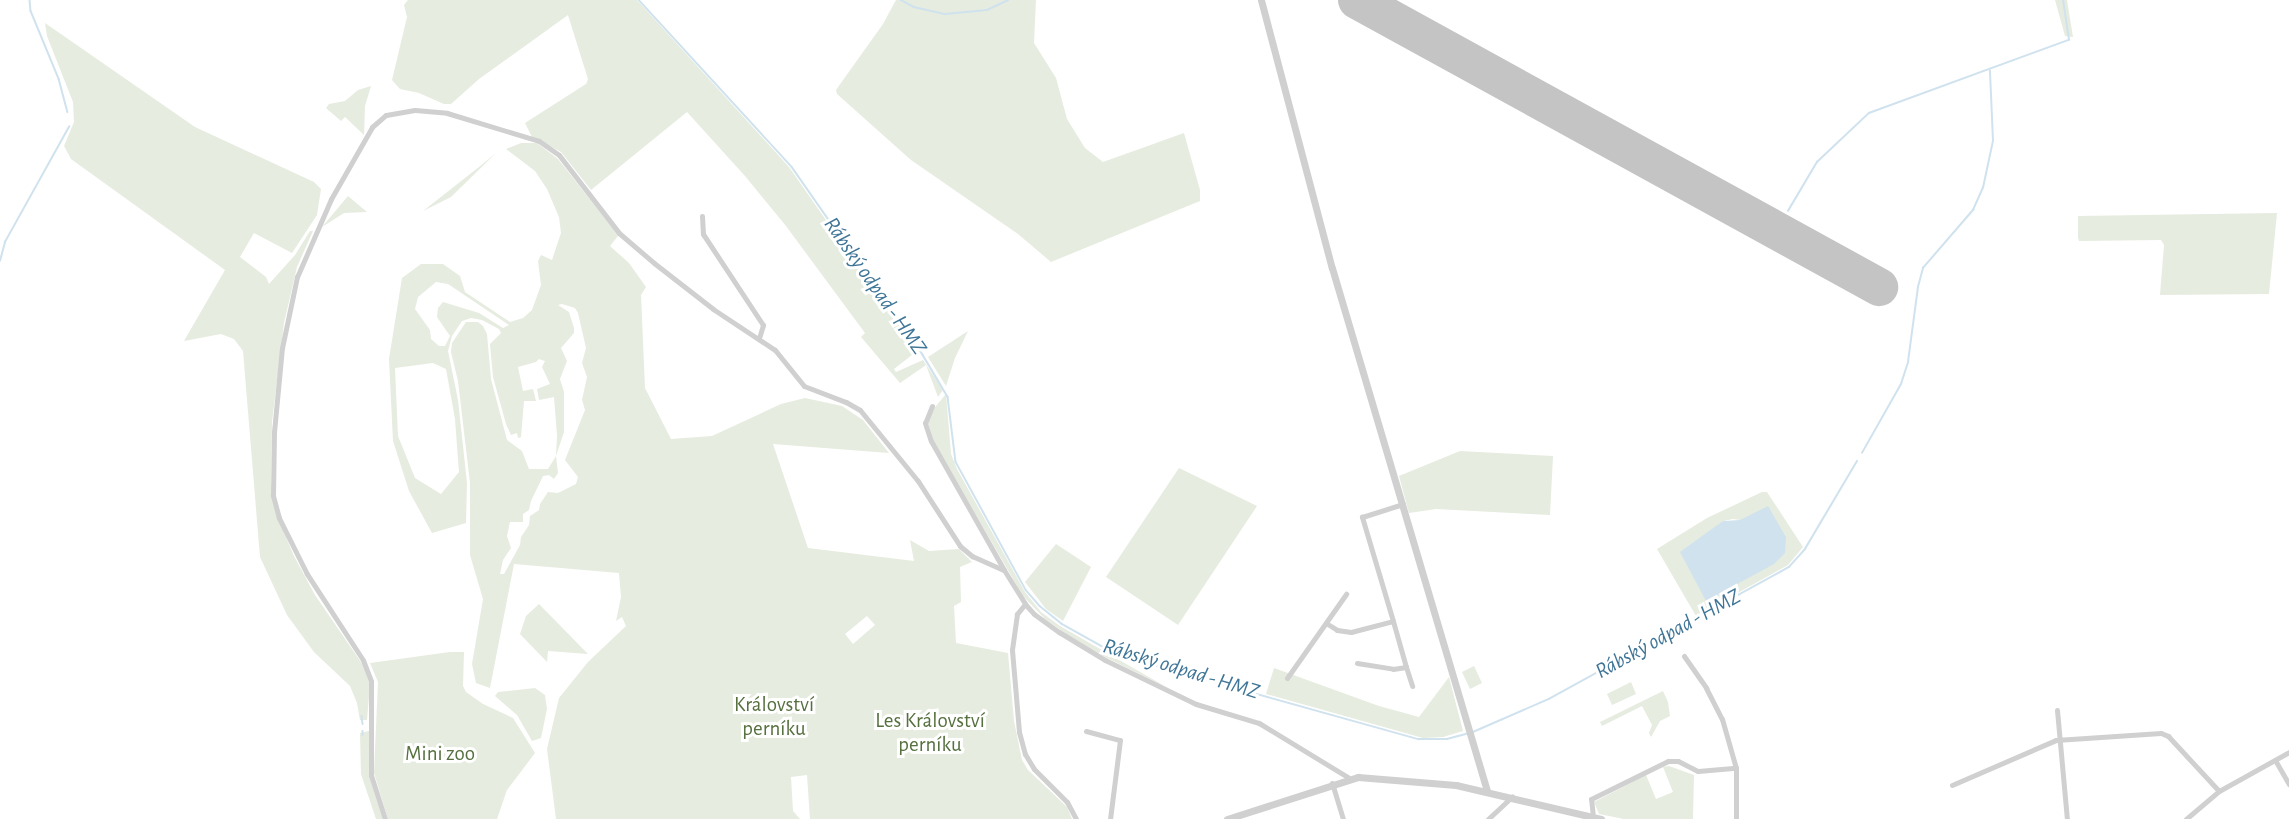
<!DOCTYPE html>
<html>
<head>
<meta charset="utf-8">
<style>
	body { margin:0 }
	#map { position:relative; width:2289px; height:819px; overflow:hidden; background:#fff; font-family:"Alegreya Sans",sans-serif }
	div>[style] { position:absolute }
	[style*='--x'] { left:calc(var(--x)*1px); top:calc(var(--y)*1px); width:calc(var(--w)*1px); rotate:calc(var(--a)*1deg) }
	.green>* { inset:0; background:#e6ecdf }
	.water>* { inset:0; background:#cfe2ee }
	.stream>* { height:1.5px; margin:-0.75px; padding:0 0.75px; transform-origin:0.75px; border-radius:0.75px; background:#cfe2ee }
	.runway>* { height:38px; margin:-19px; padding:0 19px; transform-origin:19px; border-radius:19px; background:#c4c4c4 }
	.minor>* { height:5px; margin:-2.5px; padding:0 2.5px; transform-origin:2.5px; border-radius:2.5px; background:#d0d0d0 }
	.tertiary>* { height:7px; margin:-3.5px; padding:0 3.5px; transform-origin:3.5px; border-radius:3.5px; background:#d0d0d0 }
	span { translate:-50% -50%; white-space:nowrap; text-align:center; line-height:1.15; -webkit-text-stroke:6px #fff; paint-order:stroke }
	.park-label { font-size:21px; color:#56703f }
	.water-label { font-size:22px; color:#3f7597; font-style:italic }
</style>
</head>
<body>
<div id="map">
	<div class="green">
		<i style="clip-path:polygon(408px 0,637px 0,789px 167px,917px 351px,894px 369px,896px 372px,923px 360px,943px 390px,938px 397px,926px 365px,900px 383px,861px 337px,865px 333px,786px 226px,745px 176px,687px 112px,591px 190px,561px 152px,532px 137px,525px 123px,586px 84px,588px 79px,568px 15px,479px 79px,451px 104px,444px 104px,419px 93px,400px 89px,392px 80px,407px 17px,404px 5px)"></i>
		<i style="clip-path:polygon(896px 0,1036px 0,1034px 43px,1056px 78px,1067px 119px,1085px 148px,1103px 162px,1184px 133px,1200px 190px,1200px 201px,1051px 262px,1018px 234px,911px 160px,837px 94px,836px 90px,883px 24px)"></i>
		<i style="clip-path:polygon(2055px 0,2067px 0,2073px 37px,2065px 36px)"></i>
		<i style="clip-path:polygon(45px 23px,195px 127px,314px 182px,321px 189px,317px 215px,292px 253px,254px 233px,240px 257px,266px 277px,269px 284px,295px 255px,310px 231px,313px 231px,297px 267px,284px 323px,272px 422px,271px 482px,277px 516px,294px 556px,315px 595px,363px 665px,370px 685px,367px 720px,360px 720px,357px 703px,350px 686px,314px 652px,287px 615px,260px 557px,243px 351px,234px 339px,221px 334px,184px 341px,225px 270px,71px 159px,64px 146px,74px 122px,73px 102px,47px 36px)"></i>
		<i style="clip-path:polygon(371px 86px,365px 106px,364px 135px,345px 117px,341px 121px,326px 108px,329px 104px,345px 101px,358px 90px)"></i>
		<i style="clip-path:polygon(evenodd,521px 143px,537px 143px,558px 159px,615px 231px,618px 236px,610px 246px,629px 263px,646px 287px,641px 295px,645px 388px,671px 439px,712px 436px,781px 404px,805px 398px,842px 406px,863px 420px,889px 453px,773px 444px,808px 548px,914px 561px,910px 540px,929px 551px,959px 549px,972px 562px,960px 567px,961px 602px,954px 606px,956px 643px,1008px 653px,1014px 721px,1022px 760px,1028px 770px,1067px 807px,1072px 819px,810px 819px,807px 775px,791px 777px,793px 811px,800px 819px,556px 819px,547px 749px,559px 698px,588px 662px,626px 626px,622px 617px,616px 621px,621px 597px,619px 573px,514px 564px,490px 688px,476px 683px,472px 664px,483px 599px,470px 555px,470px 483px,458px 381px,451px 352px,452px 343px,466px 322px,478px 322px,483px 326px,487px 334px,491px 379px,507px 440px,522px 451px,529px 469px,548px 469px,556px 456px,557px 435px,554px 397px,539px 400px,537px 389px,550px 384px,542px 367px,545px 361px,539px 359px,536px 362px,518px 367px,523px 391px,533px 389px,536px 401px,524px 401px,521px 437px,518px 438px,517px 433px,511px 435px,506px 424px,493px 377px,490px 344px,501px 333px,499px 329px,482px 320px,471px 318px,462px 321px,452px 336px,448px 351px,458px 400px,467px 483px,466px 523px,432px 533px,409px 491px,393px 441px,389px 359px,402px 278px,421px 264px,443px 264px,460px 276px,465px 292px,510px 322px,523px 318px,532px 310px,541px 285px,538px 261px,541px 255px,552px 260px,561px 233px,559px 217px,547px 189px,535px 171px,506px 149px,521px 143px,436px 282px,448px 284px,509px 325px,503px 328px,479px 313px,443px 302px,438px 308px,437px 317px,450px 336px,445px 346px,439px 346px,431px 339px,430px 330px,415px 309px,418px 297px,436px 282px,521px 143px,562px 304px,575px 308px,578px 313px,586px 348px,582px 363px,587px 377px,582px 400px,585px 410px,565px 460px,578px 477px,576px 484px,558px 493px,548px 492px,540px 504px,539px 510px,530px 516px,529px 525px,521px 537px,520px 545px,504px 574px,500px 574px,503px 560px,511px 548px,507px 536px,510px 522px,523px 522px,523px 514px,529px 510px,531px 501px,543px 476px,549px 475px,554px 479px,558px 473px,556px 456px,564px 432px,564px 392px,560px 379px,567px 361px,561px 348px,574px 333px,574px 328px,569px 312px,558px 305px,562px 304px,521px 143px,433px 363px,446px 369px,455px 419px,459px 472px,441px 494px,415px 478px,398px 436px,395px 368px,433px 363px,521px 143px,867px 616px,875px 625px,853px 644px,845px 634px,867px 616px)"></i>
		<i style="clip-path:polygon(496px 153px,451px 197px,423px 211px,479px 167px)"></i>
		<i style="clip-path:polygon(348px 196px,367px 212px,344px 213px,322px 227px)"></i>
		<i style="clip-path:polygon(2277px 213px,2269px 294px,2160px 295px,2164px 245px,2161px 240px,2079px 241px,2078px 237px,2078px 216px)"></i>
		<i style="clip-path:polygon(968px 331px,955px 358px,946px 386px,928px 357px)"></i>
		<i style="clip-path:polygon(946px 394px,951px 454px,957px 469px,1025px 592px,1041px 612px,1060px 626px,1168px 688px,1085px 647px,1045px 619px,1023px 596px,933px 441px,928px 422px,931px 412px)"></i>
		<i style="clip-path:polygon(1460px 451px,1553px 456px,1550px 515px,1436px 509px,1409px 513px,1399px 476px)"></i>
		<i style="clip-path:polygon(1179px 468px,1257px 506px,1178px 625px,1106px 577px)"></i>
		<i style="clip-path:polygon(evenodd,1762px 492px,1767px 492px,1803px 547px,1788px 565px,1696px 616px,1657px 549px,1707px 518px,1762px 492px,1733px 519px,1740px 520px,1696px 543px,1723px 521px,1733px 519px)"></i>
		<i style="clip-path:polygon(1056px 544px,1091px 567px,1063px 621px,1046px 609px,1025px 582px)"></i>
		<i style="clip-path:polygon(539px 604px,588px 654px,548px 651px,547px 662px,520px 634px,526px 616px)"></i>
		<i style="clip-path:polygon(450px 652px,464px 652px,463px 686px,466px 692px,483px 704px,513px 718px,535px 753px,507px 790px,497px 819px,388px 819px,374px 773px,378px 682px,370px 663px)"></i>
		<i style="clip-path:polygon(1474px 666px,1482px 683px,1470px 689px,1462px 672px)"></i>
		<i style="clip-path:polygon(1274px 668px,1379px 706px,1419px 717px,1449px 677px,1463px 731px,1443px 737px,1423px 738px,1266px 694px)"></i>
		<i style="clip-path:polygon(1631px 682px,1636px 694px,1612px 705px,1607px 694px)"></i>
		<i style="clip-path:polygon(535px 688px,545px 695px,547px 709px,541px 738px,532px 741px,517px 715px,495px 696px,498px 692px)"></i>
		<i style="clip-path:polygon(1663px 691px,1668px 702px,1670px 716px,1660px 721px,1651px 737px,1649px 733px,1652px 725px,1642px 706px,1602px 726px,1600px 722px)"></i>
		<i style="clip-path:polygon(369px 731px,369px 775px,383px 819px,376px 819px,361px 774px,360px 733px)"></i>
		<i style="clip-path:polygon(1669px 766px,1694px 775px,1693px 819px,1624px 819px,1599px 814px,1594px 802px,1646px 775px,1656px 799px,1673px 792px,1663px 767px)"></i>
	</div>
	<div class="water">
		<i style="clip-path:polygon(1768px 506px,1786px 537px,1785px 553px,1774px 564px,1706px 601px,1680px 552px,1723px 521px,1740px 520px)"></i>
	</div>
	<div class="stream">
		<i style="--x:30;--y:0;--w:11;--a:85"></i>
		<i style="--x:31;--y:11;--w:74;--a:67.6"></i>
		<i style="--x:59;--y:79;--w:34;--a:75"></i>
		<i style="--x:639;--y:0;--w:226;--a:47.5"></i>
		<i style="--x:792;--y:167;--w:229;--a:55.1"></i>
		<i style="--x:923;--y:355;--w:49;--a:59.2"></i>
		<i style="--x:948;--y:397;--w:65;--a:83"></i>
		<i style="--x:956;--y:462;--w:146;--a:61.3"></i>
		<i style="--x:1026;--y:590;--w:21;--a:49"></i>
		<i style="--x:1040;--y:606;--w:28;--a:39"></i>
		<i style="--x:1062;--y:624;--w:60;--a:29.1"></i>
		<i style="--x:1114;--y:653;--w:15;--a:20"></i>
		<i style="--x:1128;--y:658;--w:302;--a:15.6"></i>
		<i style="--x:1419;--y:739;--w:28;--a:0"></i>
		<i style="--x:1447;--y:739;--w:20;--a:-15"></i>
		<i style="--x:901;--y:0;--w:15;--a:28"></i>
		<i style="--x:914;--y:7;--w:32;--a:13"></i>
		<i style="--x:945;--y:14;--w:42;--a:-5.4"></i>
		<i style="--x:987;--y:10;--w:23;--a:-25"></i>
		<i style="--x:1788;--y:211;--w:57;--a:-59.4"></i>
		<i style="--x:1817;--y:162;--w:71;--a:-43.3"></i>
		<i style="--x:1869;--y:113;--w:213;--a:-20.1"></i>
		<i style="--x:2069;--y:40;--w:40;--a:-98.5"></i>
		<i style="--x:0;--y:261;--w:20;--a:-75"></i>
		<i style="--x:5;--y:242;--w:132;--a:-60.9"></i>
		<i style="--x:1862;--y:453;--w:79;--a:-60.5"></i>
		<i style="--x:1901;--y:384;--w:23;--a:-72"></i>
		<i style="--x:1908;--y:362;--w:76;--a:-82.4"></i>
		<i style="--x:1918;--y:287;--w:20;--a:-75"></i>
		<i style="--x:1923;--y:268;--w:77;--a:-49.2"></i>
		<i style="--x:1973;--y:210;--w:24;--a:-66"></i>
		<i style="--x:1983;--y:188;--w:48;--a:-78"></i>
		<i style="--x:1993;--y:141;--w:70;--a:-92.5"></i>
		<i style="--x:362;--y:716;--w:8;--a:83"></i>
		<i style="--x:363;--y:731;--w:4;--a:90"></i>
		<i style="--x:1473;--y:732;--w:83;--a:-23.5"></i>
		<i style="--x:1549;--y:699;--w:274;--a:-28.8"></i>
		<i style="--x:1789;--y:567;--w:24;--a:-48"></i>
		<i style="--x:1805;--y:549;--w:102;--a:-59.4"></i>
	</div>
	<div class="runway">
		<i style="--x:1357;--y:0;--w:596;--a:28.8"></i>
	</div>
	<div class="minor">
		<i style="--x:702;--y:216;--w:18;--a:87"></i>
		<i style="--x:703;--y:234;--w:109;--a:56.6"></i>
		<i style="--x:763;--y:325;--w:14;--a:107"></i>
		<i style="--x:932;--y:406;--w:18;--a:112"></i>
		<i style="--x:925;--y:423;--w:19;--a:72"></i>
		<i style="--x:931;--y:441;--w:148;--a:60.5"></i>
		<i style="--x:1004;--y:570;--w:40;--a:58"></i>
		<i style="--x:1025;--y:604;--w:13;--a:48"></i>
		<i style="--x:1034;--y:614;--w:31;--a:36"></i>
		<i style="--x:1059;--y:632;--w:54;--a:31.3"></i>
		<i style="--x:1105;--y:660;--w:101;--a:25.8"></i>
		<i style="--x:1196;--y:704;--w:66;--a:16.8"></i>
		<i style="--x:1259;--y:723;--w:105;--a:31.4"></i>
		<i style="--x:1025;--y:604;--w:13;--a:129"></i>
		<i style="--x:1017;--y:614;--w:36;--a:98"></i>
		<i style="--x:1012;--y:650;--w:82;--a:85.1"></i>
		<i style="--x:1019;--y:732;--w:23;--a:75"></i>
		<i style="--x:1025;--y:754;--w:17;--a:59"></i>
		<i style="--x:1034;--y:769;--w:47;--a:45"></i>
		<i style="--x:1067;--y:802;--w:19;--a:62"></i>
		<i style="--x:1326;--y:623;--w:13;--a:32"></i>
		<i style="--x:1337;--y:630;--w:14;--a:8"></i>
		<i style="--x:1351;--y:632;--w:43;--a:-14.7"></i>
		<i style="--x:1393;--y:621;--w:109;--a:-106.6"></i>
		<i style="--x:1362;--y:517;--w:43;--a:-17.6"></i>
		<i style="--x:1684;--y:656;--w:39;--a:55"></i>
		<i style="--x:1706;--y:688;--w:35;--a:63"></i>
		<i style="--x:1722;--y:719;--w:51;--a:74.1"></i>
		<i style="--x:1357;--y:663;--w:36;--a:9"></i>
		<i style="--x:1393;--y:669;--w:13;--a:-9"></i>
		<i style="--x:1406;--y:667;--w:48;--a:-105.8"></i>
		<i style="--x:1406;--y:667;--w:20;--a:72"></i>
		<i style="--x:1287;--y:678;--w:103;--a:-54.9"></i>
		<i style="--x:2057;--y:710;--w:109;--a:84.8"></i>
		<i style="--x:1086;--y:731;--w:35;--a:15"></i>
		<i style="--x:1120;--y:740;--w:80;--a:97.2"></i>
		<i style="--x:2275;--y:760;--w:28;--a:60"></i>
		<i style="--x:1332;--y:783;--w:38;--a:73"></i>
		<i style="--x:1952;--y:785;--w:113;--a:-23.4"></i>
		<i style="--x:2056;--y:740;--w:105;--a:-3.8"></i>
		<i style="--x:2161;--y:733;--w:8;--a:23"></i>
		<i style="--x:2168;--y:736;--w:75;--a:47.2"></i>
		<i style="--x:1593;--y:817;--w:18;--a:-96"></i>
		<i style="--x:1591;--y:799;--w:86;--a:-26.3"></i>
		<i style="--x:1668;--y:761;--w:10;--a:0"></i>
		<i style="--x:1678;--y:761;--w:22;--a:27"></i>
		<i style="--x:1698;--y:771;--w:38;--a:-5"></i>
		<i style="--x:1736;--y:768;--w:51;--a:90"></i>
		<i style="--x:385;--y:819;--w:46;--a:-107.7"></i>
		<i style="--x:371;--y:775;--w:94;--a:-90"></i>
		<i style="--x:371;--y:681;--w:22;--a:-111"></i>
		<i style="--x:363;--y:660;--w:103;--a:-123.1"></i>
		<i style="--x:307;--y:574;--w:63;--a:-116.6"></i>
		<i style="--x:279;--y:518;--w:24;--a:-105"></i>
		<i style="--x:273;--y:495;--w:63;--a:-89.1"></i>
		<i style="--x:274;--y:432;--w:84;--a:-84.6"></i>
		<i style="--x:282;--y:348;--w:73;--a:-78.1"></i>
		<i style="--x:297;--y:277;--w:85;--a:-66.4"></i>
		<i style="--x:331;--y:199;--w:83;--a:-60.3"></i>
		<i style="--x:372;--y:127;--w:18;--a:-41"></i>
		<i style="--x:386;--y:115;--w:29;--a:-10"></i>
		<i style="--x:415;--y:110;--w:32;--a:5"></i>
		<i style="--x:447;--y:113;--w:96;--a:16.9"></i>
		<i style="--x:539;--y:141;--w:24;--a:35"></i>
		<i style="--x:559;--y:155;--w:98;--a:52.4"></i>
		<i style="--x:619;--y:233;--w:46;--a:40.6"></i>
		<i style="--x:654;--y:263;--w:75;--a:37.9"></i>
		<i style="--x:713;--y:309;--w:74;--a:33.5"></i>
		<i style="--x:775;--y:350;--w:46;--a:51.1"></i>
		<i style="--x:804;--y:386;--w:45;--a:20.9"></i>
		<i style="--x:846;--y:402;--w:16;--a:30"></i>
		<i style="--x:860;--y:410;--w:92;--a:50.8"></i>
		<i style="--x:918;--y:481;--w:77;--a:57.1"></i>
		<i style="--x:960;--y:546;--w:16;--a:40"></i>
		<i style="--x:972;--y:556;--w:35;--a:24"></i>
		<i style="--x:1488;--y:819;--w:33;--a:-43"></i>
		<i style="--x:2186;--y:819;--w:43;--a:-40.3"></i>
		<i style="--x:2219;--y:791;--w:80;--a:-29.1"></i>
	</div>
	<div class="tertiary">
		<i style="--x:1261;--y:0;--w:277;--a:75.2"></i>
		<i style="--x:1332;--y:268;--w:545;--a:73.49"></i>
		<i style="--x:1227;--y:819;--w:138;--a:-17.8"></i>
		<i style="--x:1358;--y:777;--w:98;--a:4.7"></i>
		<i style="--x:1456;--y:785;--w:149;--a:13.2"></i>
	</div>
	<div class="park-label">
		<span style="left:774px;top:717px">Království<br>perníku</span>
		<span style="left:930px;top:733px">Les Království<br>perníku</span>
		<span style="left:440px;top:754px">Mini zoo</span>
	</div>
	<div class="water-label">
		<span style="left:875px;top:286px;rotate:55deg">Rábský odpad - HMZ</span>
		<span style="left:1668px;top:634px;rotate:-29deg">Rábský odpad - HMZ</span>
		<span style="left:1181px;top:669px;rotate:17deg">Rábský odpad - HMZ</span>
	</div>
</div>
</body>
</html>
